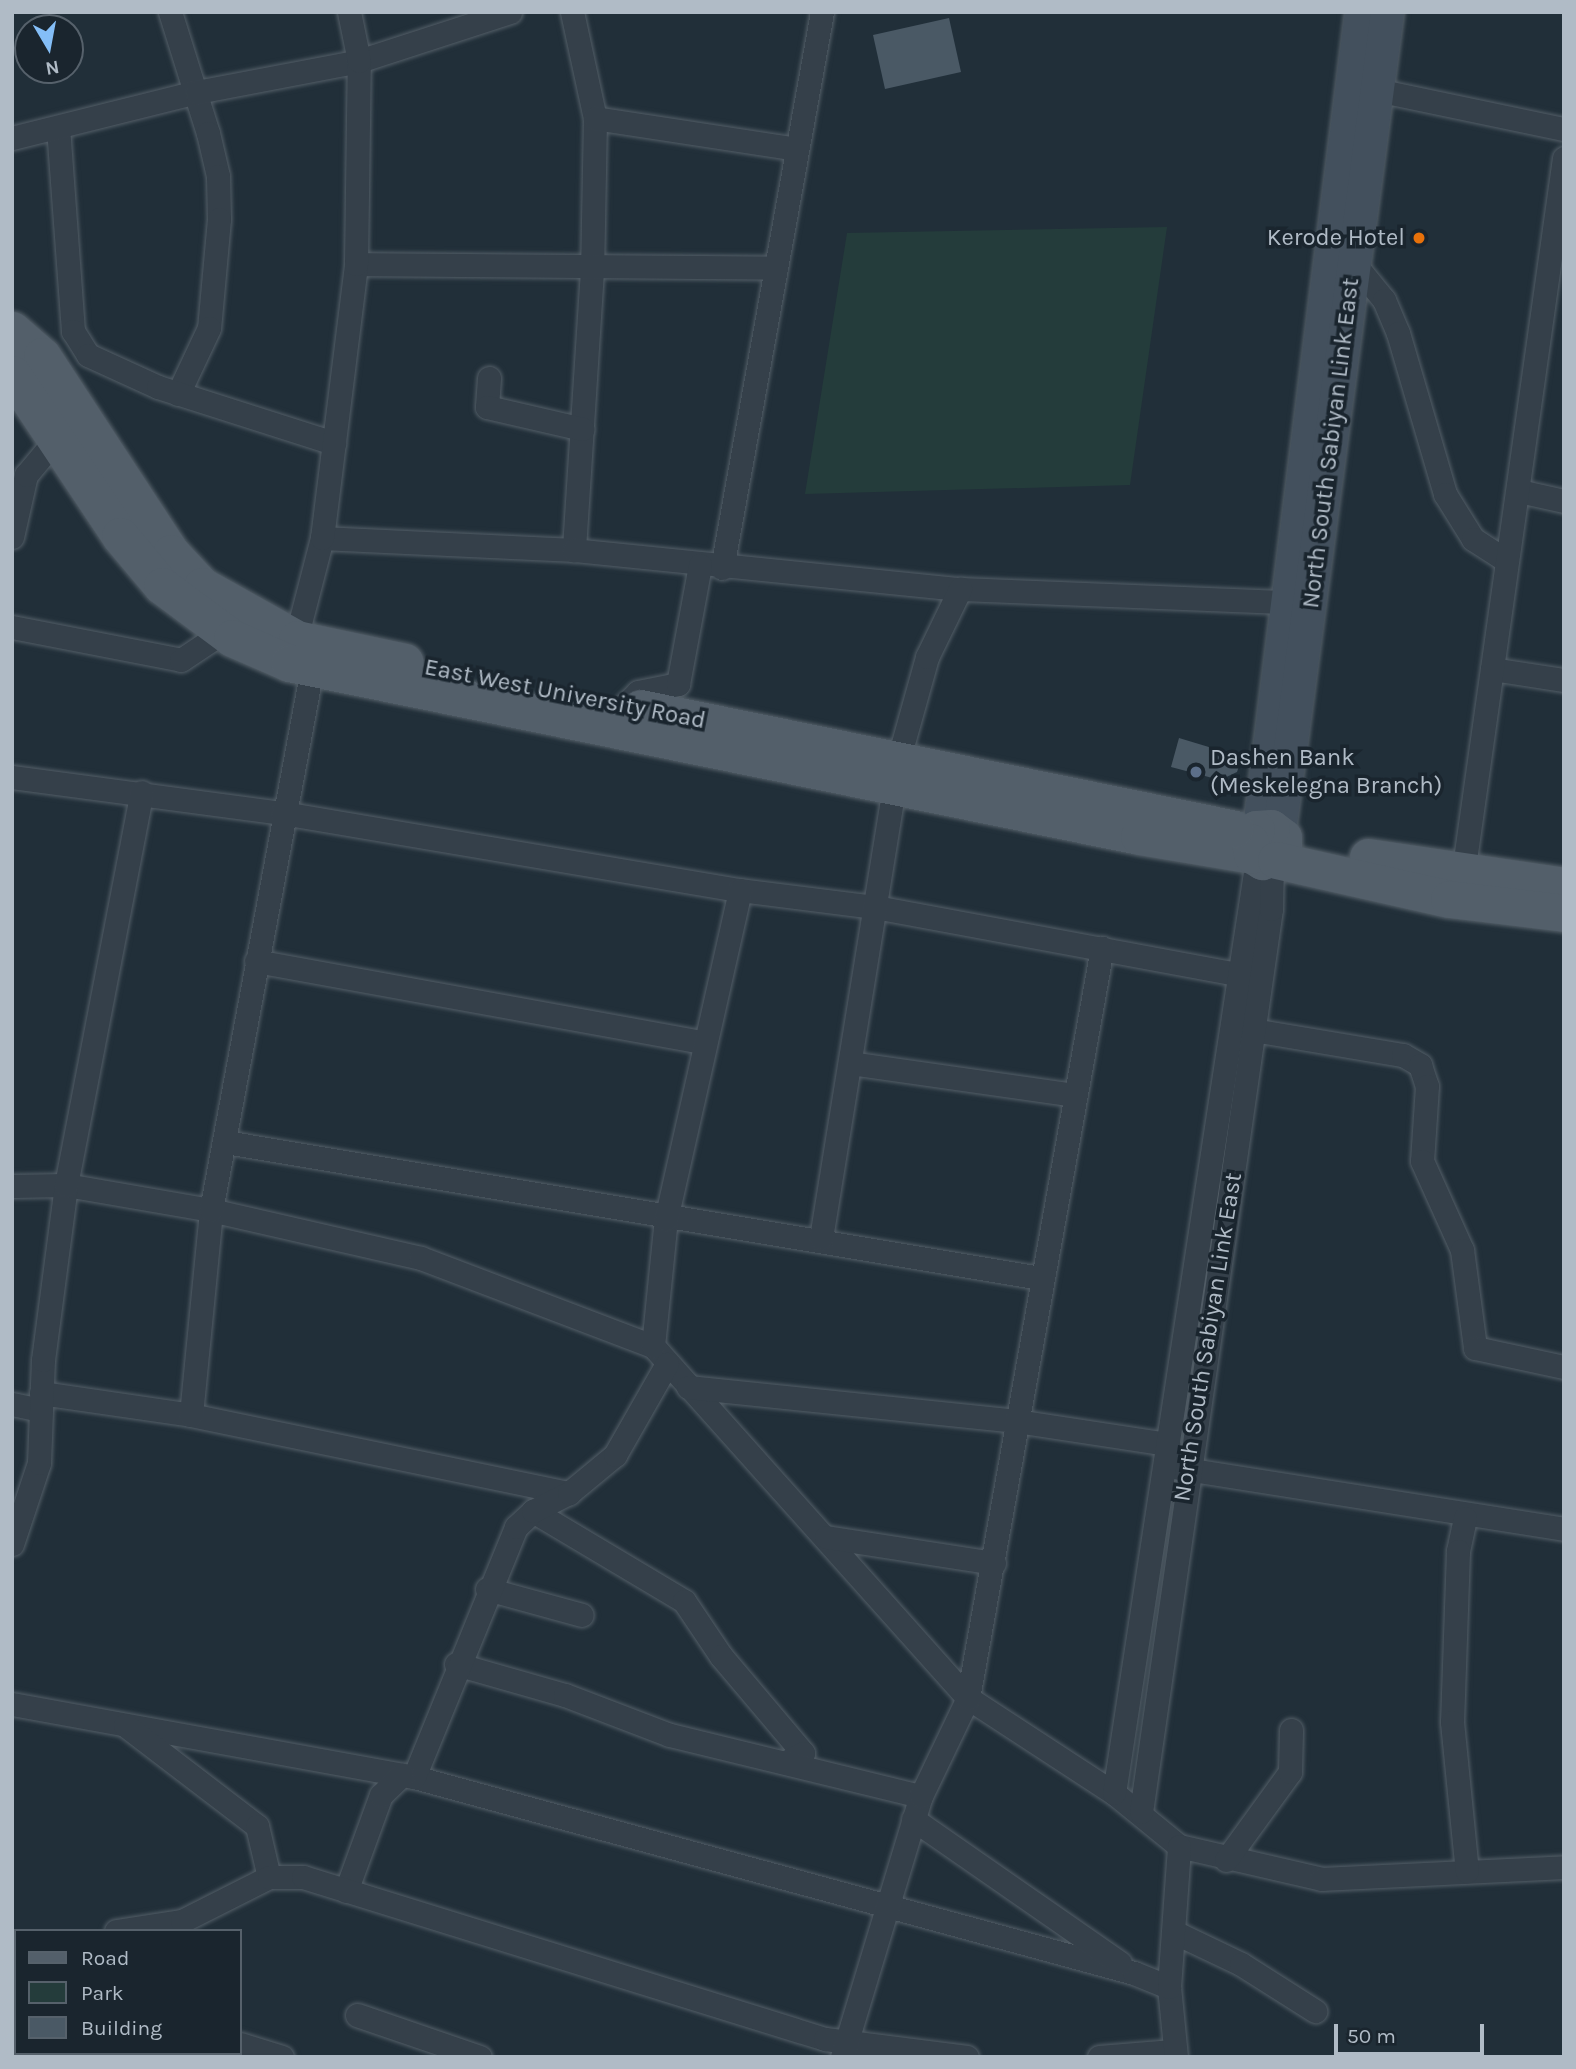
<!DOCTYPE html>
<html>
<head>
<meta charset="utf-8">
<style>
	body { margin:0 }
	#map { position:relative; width:1576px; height:2069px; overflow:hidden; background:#212f39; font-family:Karla,sans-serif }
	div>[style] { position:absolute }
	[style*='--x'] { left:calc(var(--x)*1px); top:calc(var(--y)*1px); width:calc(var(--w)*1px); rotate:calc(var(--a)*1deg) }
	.green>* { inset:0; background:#243c3b }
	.building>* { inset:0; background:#4a5965 }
	.roads { filter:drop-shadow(0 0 2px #535e67) drop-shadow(0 0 2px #535e67) }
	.minor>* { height:23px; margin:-11.5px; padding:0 11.5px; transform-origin:11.5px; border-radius:11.5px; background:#35404a }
	.secondary>* { height:33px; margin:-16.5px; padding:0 16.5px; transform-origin:16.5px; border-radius:16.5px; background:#43505d }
	.primary>* { height:37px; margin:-18.5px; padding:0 18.5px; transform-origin:18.5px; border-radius:18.5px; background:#535f6a }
	.dots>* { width:19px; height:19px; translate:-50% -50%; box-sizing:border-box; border:4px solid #1a252e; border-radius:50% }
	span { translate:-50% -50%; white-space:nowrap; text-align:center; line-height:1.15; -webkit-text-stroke:7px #1a252e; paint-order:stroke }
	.poi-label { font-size:24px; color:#b0bbc6 }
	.right { translate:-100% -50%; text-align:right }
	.left { translate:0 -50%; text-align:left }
	.street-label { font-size:24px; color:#b0bbc6 }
	.frame { position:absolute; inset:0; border:14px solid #b0bbc6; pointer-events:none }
	.legend { position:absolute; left:14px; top:1929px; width:228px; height:126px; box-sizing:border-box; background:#1a252e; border:2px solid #56616b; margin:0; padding:9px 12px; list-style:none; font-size:21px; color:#b0bbc6 }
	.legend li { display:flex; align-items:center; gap:14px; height:35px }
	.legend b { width:35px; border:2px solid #56616b }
	.north { position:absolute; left:14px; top:14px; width:70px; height:70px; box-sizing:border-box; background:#1a252e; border:2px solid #56616b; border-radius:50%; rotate:170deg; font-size:19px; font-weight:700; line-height:28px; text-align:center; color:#b0bbc6 }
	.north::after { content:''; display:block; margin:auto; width:24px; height:32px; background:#84bef7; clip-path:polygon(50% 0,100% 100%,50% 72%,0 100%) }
	.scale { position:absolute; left:1334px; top:2024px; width:150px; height:32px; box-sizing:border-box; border:4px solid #b0bbc6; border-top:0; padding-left:9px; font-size:21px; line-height:24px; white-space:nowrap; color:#b0bbc6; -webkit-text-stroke:5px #1a252e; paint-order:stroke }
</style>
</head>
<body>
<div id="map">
	<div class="green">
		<i style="clip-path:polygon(1167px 227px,1130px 485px,805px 494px,847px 233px)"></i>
	</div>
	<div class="building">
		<i style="clip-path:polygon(949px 18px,961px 72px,885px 89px,873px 35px)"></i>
		<i style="clip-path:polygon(1179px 738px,1242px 757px,1237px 772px,1220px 780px,1171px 767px)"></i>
	</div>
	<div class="roads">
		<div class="minor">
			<i style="--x:170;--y:12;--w:127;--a:72.6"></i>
			<i style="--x:208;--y:133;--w:44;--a:76.9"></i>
			<i style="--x:218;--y:176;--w:43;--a:88.7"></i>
			<i style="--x:219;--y:219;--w:109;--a:95.2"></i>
			<i style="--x:209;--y:328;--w:73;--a:115.2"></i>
			<i style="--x:572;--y:12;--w:108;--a:77.8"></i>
			<i style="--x:595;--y:118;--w:152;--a:91.1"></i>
			<i style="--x:592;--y:270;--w:281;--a:93.7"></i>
			<i style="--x:1377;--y:90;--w:191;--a:11.8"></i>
			<i style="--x:595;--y:118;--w:204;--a:8.7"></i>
			<i style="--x:58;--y:127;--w:205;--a:85.8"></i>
			<i style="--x:73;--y:331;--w:28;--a:58"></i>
			<i style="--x:88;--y:355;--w:77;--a:24.6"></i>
			<i style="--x:158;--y:387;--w:185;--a:17.7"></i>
			<i style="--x:12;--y:138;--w:191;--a:-14"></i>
			<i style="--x:197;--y:92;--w:165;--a:-10.8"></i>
			<i style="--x:359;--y:61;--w:159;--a:-18"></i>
			<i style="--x:1353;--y:262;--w:49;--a:50.8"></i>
			<i style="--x:1384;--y:300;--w:36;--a:67"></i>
			<i style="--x:1398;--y:333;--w:168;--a:73.7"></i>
			<i style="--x:1445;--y:494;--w:53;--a:58.1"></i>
			<i style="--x:1473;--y:539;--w:38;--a:33"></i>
			<i style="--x:356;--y:264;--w:420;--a:0.5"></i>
			<i style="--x:489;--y:378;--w:29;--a:94"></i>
			<i style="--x:487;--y:407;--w:98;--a:13"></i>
			<i style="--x:1519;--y:491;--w:46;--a:12.5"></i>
			<i style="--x:12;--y:537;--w:64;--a:-77.3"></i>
			<i style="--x:26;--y:475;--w:48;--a:-50"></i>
			<i style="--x:322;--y:538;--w:252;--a:2.7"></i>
			<i style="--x:574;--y:550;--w:388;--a:5.8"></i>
			<i style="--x:960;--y:589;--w:323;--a:2.3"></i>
			<i style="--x:722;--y:568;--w:565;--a:-79.8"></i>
			<i style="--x:12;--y:627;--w:172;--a:11"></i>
			<i style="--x:181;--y:660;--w:50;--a:-33.7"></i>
			<i style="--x:293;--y:650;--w:116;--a:-75.5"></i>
			<i style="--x:322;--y:538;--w:276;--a:-82.9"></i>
			<i style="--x:356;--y:264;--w:203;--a:-89.2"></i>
			<i style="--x:359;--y:61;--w:50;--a:-101.5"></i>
			<i style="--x:1492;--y:669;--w:73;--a:8.7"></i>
			<i style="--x:625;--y:705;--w:18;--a:-45"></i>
			<i style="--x:638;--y:692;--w:41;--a:-11.3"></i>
			<i style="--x:678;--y:684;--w:121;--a:-79.5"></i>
			<i style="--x:12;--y:777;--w:273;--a:7.6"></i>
			<i style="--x:283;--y:813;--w:463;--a:9.6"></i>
			<i style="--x:740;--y:890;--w:136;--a:7.2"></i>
			<i style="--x:875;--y:907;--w:368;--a:10.5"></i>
			<i style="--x:1463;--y:874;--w:723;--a:-81.97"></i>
			<i style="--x:256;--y:961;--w:454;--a:10.3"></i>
			<i style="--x:1253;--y:1030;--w:152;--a:9.5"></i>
			<i style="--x:1403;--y:1055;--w:20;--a:30"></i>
			<i style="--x:1420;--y:1065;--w:22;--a:72"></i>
			<i style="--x:1427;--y:1086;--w:75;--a:93.8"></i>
			<i style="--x:1422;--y:1161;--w:98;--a:65.8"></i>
			<i style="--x:1462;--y:1250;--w:99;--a:82.4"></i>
			<i style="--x:1475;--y:1348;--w:91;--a:12.1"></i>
			<i style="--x:850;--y:1063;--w:227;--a:8.1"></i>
			<i style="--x:225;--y:1142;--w:826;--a:9.47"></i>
			<i style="--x:12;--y:1186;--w:54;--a:-1.1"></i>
			<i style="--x:66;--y:1185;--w:147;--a:9.8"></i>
			<i style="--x:211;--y:1210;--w:215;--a:12.9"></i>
			<i style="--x:421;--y:1258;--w:248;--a:20.8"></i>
			<i style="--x:653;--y:1346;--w:472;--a:48.2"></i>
			<i style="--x:968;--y:1698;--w:174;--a:33.1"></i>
			<i style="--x:1114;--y:1793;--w:84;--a:39.2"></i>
			<i style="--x:1179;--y:1846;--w:147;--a:13"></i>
			<i style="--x:1322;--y:1879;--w:242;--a:-2.8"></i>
			<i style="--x:821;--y:1238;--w:483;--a:-80.8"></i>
			<i style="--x:898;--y:761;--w:108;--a:-74.4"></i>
			<i style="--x:927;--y:657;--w:76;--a:-64.1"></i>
			<i style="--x:653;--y:1346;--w:128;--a:-84.2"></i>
			<i style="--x:666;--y:1219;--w:337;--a:-77.3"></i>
			<i style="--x:688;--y:1387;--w:331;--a:5.9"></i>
			<i style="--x:1017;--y:1421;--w:153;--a:8.7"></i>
			<i style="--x:41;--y:1393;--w:152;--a:8.3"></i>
			<i style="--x:191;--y:1415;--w:386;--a:11.7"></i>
			<i style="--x:12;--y:1404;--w:29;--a:12"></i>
			<i style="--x:191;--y:1415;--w:206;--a:-84.4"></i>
			<i style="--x:211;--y:1210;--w:550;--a:-79.43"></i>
			<i style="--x:1173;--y:1467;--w:396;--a:9"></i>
			<i style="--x:533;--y:1511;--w:176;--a:30.8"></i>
			<i style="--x:684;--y:1601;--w:66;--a:56.1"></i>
			<i style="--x:721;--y:1656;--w:127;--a:49.8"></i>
			<i style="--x:803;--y:1753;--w:19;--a:152"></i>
			<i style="--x:1465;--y:1518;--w:34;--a:102"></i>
			<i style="--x:1458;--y:1551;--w:171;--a:92"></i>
			<i style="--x:1452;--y:1722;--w:150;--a:84.3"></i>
			<i style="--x:826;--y:1537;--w:170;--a:8.8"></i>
			<i style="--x:12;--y:1544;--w:85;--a:-71.6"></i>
			<i style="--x:39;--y:1463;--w:103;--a:-87.8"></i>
			<i style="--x:43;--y:1360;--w:177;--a:-82.5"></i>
			<i style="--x:66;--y:1185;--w:400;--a:-79.1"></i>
			<i style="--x:487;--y:1589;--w:98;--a:15.3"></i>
			<i style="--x:456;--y:1664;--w:113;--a:15.9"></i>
			<i style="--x:565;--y:1695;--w:112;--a:20.9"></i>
			<i style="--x:670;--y:1735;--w:258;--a:13.7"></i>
			<i style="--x:12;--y:1704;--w:409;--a:10.3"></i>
			<i style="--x:414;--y:1777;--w:746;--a:15.23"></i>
			<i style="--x:1134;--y:1973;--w:38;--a:22"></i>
			<i style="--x:125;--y:1725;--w:166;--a:37.4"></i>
			<i style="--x:257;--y:1826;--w:52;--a:76.8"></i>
			<i style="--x:414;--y:1777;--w:270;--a:-67.8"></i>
			<i style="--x:516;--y:1527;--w:23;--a:-43"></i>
			<i style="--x:533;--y:1511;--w:40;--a:-26.6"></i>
			<i style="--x:569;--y:1493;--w:60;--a:-39.6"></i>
			<i style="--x:615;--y:1455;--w:105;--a:-60.3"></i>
			<i style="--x:1114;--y:1793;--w:944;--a:-81.29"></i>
			<i style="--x:1141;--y:1812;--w:912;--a:-81.81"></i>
			<i style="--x:1271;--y:909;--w:47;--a:-88.8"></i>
			<i style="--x:913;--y:1819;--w:252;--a:34.8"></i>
			<i style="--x:1226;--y:1860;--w:109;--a:-54"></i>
			<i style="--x:1290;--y:1772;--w:42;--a:-88.6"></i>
			<i style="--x:346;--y:1891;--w:102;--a:-70"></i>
			<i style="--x:381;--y:1795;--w:29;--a:-44"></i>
			<i style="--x:116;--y:1931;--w:67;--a:-8.6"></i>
			<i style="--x:182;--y:1921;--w:97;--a:-26.8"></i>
			<i style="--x:269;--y:1877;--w:34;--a:0"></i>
			<i style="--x:303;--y:1877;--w:547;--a:17.24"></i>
			<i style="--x:825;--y:2039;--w:143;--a:7.2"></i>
			<i style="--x:1174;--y:1932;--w:74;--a:25.5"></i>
			<i style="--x:1241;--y:1964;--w:88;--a:32.4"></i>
			<i style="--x:12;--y:1956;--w:4;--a:-14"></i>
			<i style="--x:357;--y:2015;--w:130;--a:18.9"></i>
			<i style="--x:240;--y:2044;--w:44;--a:17.2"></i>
			<i style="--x:93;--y:2057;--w:4;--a:-76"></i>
			<i style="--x:842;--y:2057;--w:273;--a:-73.2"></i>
			<i style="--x:921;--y:1796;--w:109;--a:-64.4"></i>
			<i style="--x:968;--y:1698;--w:762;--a:-79.87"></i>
			<i style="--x:1099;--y:2057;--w:74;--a:-4.6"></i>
			<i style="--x:1176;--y:2057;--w:70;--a:-95.7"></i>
			<i style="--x:1169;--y:1987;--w:141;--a:-85.9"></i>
		</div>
		<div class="secondary">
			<i style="--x:1259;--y:828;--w:822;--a:-82.87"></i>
			<i style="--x:1279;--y:831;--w:826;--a:-82.49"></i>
		</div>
		<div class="primary">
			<i style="--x:12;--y:330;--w:40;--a:41"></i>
			<i style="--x:42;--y:356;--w:235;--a:56.8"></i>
			<i style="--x:171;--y:553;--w:45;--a:46.8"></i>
			<i style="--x:202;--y:586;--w:109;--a:29.2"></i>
			<i style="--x:297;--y:639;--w:110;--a:12"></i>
			<i style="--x:12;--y:374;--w:195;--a:56.3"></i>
			<i style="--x:120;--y:536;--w:65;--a:50"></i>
			<i style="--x:162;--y:586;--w:87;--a:36.6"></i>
			<i style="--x:232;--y:638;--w:62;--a:23.7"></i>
			<i style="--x:289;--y:663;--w:867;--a:11.5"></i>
			<i style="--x:1139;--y:836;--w:115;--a:9.5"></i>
			<i style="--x:1252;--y:855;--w:12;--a:31"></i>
			<i style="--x:1262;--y:861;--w:22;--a:-18"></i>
			<i style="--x:1283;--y:854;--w:17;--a:-90"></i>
			<i style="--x:1283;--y:837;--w:15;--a:-143"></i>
			<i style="--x:1271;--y:828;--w:15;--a:176"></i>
			<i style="--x:1256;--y:829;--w:14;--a:115"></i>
			<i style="--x:1250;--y:842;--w:13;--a:81"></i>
			<i style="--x:640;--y:708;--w:607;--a:11.49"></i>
			<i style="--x:1368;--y:857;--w:198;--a:8.4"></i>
			<i style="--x:1276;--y:860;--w:177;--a:12.7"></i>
			<i style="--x:1449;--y:899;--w:116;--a:6.9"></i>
		</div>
	</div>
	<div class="dots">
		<i style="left:1419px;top:238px;background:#e8710a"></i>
		<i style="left:1196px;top:772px;background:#5c6f8a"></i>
	</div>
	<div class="poi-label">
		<span class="right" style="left:1405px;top:238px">Kerode Hotel</span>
		<span class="left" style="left:1210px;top:772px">Dashen Bank<br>(Meskelegna Branch)</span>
	</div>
	<div class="street-label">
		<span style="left:1331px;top:443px;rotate:-83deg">North South Sabiyan Link East</span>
		<span style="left:565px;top:694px;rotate:11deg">East West University Road</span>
		<span style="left:1208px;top:1337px;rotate:-81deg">North South Sabiyan Link East</span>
	</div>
	<div class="frame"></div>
	<ul class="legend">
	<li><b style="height:9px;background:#535f6a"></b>Road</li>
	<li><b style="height:19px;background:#243c3b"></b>Park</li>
	<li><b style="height:19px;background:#4a5965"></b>Building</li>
	</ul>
	<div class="north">N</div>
	<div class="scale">50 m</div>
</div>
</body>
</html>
